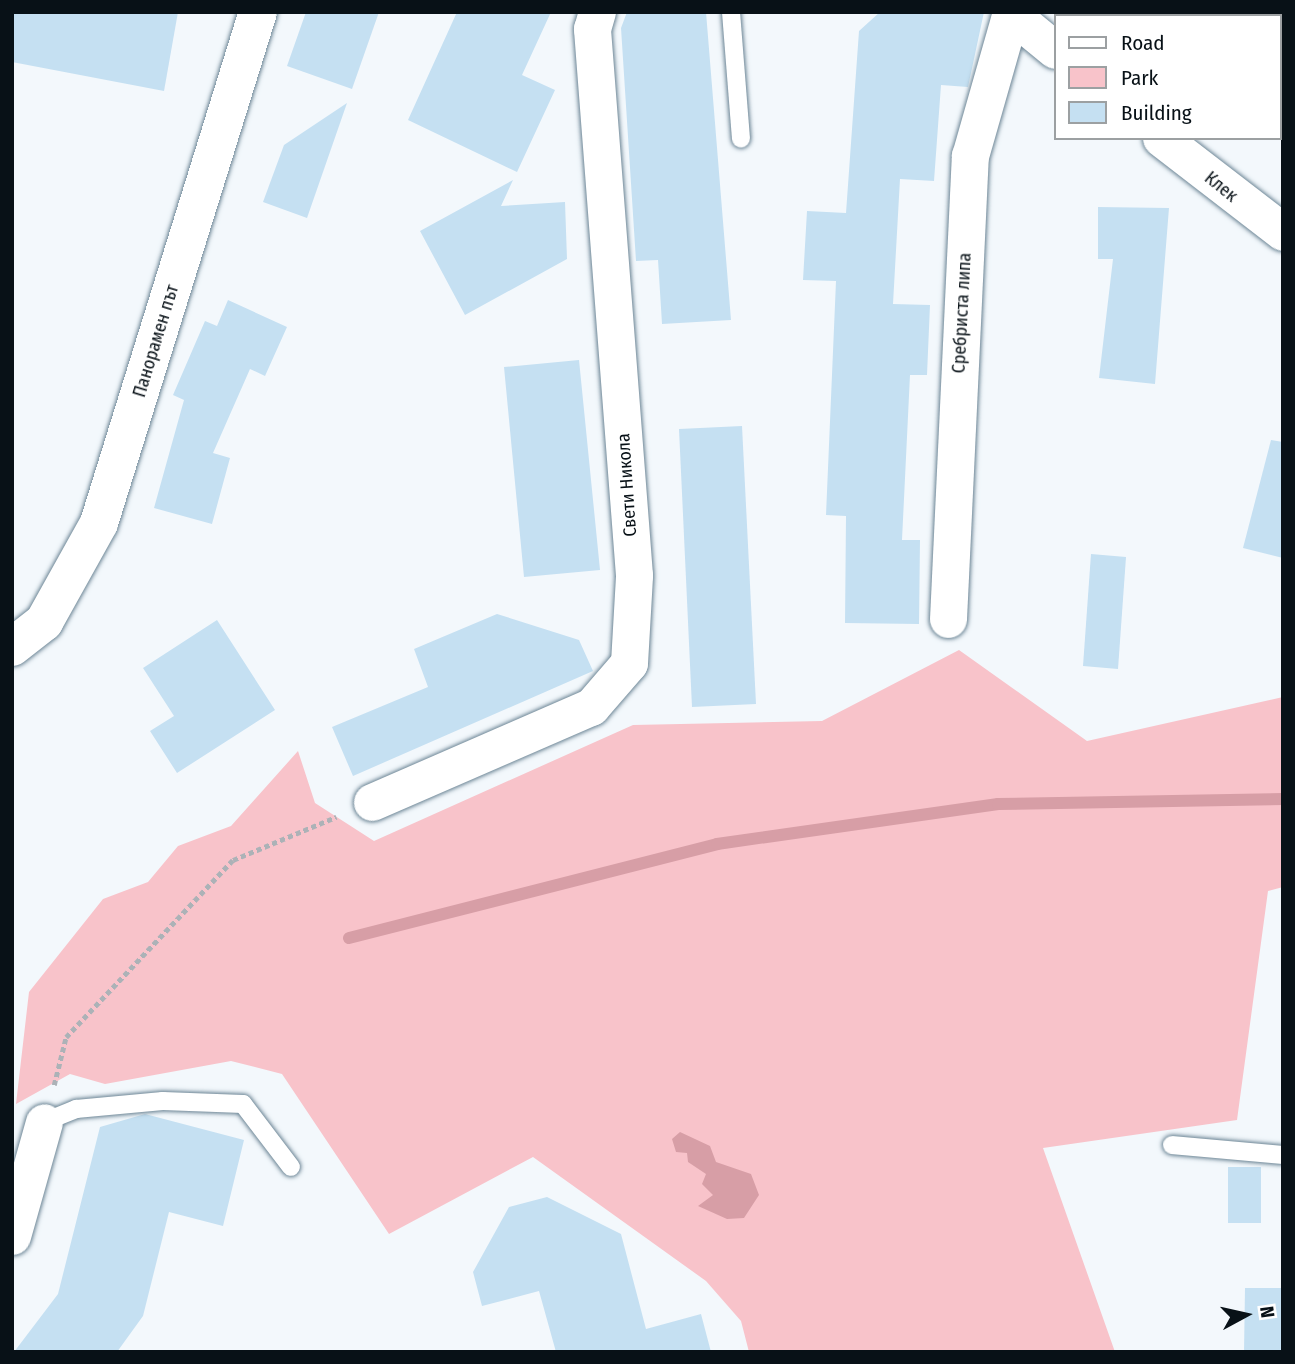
<!DOCTYPE html>
<html>
<head>
<meta charset="utf-8">
<style>
	body { margin:0 }
	#map { position:relative; width:1295px; height:1364px; overflow:hidden; background:#f3f8fc; font-family:"Fira Sans Condensed",sans-serif }
	div>[style] { position:absolute }
	[style*='--x'] { left:calc(var(--x)*1px); top:calc(var(--y)*1px); width:calc(var(--w)*1px); rotate:calc(var(--a)*1deg) }
	.green>* { inset:0; background:#f8c3ca }
	.water>* { inset:0; background:#d79ea6 }
	.stream>* { height:12px; margin:-6px; padding:0 6px; transform-origin:6px; border-radius:6px; background:#d79ea6 }
	.building>* { inset:0; background:#c5e0f2 }
	.path>* { height:4.5px; margin-top:-2.25px; transform-origin:0; background:repeating-linear-gradient(90deg,#acb2b7 0 5px,transparent 0 8.5px) }
	.roads { filter:drop-shadow(0 0 2px #6d8696) drop-shadow(0 0 2px #6d8696) }
	.lane>* { height:18px; margin:-9px; padding:0 9px; transform-origin:9px; border-radius:9px; background:#fff }
	.street>* { height:37px; margin:-18.5px; padding:0 18.5px; transform-origin:18.5px; border-radius:18.5px; background:#fff }
	.secondary>* { height:38px; margin:-19px; padding:0 19px; transform-origin:19px; border-radius:19px; background:#fff }
	span { translate:-50% -50%; white-space:nowrap; text-align:center; line-height:1.15; -webkit-text-stroke:7px #fff; paint-order:stroke }
	.street-label { font-size:18px; color:#081117 }
	.frame { position:absolute; inset:0; border:14px solid #081117; pointer-events:none }
	.legend { position:absolute; left:1054px; top:14px; width:228px; height:126px; box-sizing:border-box; background:#fff; border:2px solid #9ca0a2; margin:0; padding:9px 12px; list-style:none; font-size:21px; color:#081117 }
	.legend li { display:flex; align-items:center; gap:14px; height:35px }
	.legend b { width:35px; border:2px solid #9ca0a2 }
	.north { position:absolute; left:1211px; top:1280px; width:70px; height:70px; -webkit-text-stroke:5px #fff; paint-order:stroke; rotate:82deg; font-size:19px; font-weight:700; line-height:28px; text-align:center; color:#081117 }
	.north::after { content:''; display:block; margin:auto; width:24px; height:32px; background:#081117; clip-path:polygon(50% 0,100% 100%,50% 72%,0 100%) }
</style>
</head>
<body>
<div id="map">
	<div class="green">
		<i style="clip-path:polygon(959px 650px,1087px 741px,1283px 697px,1283px 887px,1268px 891px,1237px 1120px,1043px 1148px,1115px 1352px,749px 1352px,741px 1321px,706px 1281px,533px 1157px,389px 1234px,282px 1074px,231px 1061px,105px 1084px,70px 1074px,16px 1104px,29px 992px,103px 899px,148px 882px,178px 846px,231px 826px,298px 751px,315px 803px,374px 841px,633px 725px,822px 721px)"></i>
	</div>
	<div class="water">
		<i style="clip-path:polygon(680px 1132px,710px 1146px,716px 1162px,751px 1174px,759px 1195px,744px 1218px,727px 1219px,698px 1206px,713px 1195px,702px 1184px,706px 1174px,688px 1162px,687px 1153px,676px 1152px,672px 1139px)"></i>
	</div>
	<div class="stream">
		<i style="--x:349;--y:938;--w:380;--a:-14.3"></i>
		<i style="--x:717;--y:844;--w:284;--a:-8.1"></i>
		<i style="--x:998;--y:804;--w:285;--a:-1"></i>
	</div>
	<div class="building">
		<i style="clip-path:polygon(12px 12px,178px 12px,164px 91px,12px 62px)"></i>
		<i style="clip-path:polygon(306px 12px,379px 12px,352px 89px,287px 66px)"></i>
		<i style="clip-path:polygon(457px 12px,551px 12px,522px 75px,555px 90px,517px 172px,408px 120px)"></i>
		<i style="clip-path:polygon(627px 12px,706px 12px,731px 320px,662px 324px,658px 260px,636px 261px,621px 28px)"></i>
		<i style="clip-path:polygon(880px 12px,984px 12px,968px 87px,941px 85px,934px 181px,900px 179px,893px 304px,930px 305px,927px 375px,910px 375px,902px 540px,920px 540px,919px 624px,845px 623px,846px 516px,826px 515px,836px 281px,803px 280px,807px 211px,846px 213px,859px 31px)"></i>
		<i style="clip-path:polygon(347px 103px,307px 218px,263px 202px,284px 145px)"></i>
		<i style="clip-path:polygon(513px 180px,501px 206px,565px 202px,567px 259px,465px 315px,420px 231px)"></i>
		<i style="clip-path:polygon(1098px 207px,1169px 208px,1155px 384px,1099px 378px,1113px 259px,1098px 259px)"></i>
		<i style="clip-path:polygon(228px 300px,287px 327px,265px 376px,250px 369px,213px 453px,230px 458px,212px 524px,154px 508px,184px 400px,173px 395px,205px 321px,217px 326px)"></i>
		<i style="clip-path:polygon(579px 360px,600px 570px,524px 577px,504px 367px)"></i>
		<i style="clip-path:polygon(742px 426px,756px 704px,692px 707px,679px 429px)"></i>
		<i style="clip-path:polygon(1271px 440px,1283px 442px,1283px 558px,1243px 548px)"></i>
		<i style="clip-path:polygon(1091px 554px,1126px 557px,1118px 669px,1083px 666px)"></i>
		<i style="clip-path:polygon(497px 614px,579px 640px,593px 671px,353px 776px,332px 727px,428px 687px,414px 649px)"></i>
		<i style="clip-path:polygon(217px 620px,275px 710px,177px 773px,150px 731px,174px 716px,143px 668px)"></i>
		<i style="clip-path:polygon(145px 1114px,244px 1140px,223px 1226px,169px 1212px,143px 1316px,117px 1352px,14px 1352px,58px 1294px,100px 1127px)"></i>
		<i style="clip-path:polygon(1228px 1167px,1261px 1167px,1261px 1223px,1228px 1223px)"></i>
		<i style="clip-path:polygon(547px 1197px,621px 1234px,646px 1329px,701px 1314px,711px 1352px,556px 1352px,539px 1291px,482px 1306px,473px 1272px,509px 1207px)"></i>
		<i style="clip-path:polygon(1245px 1288px,1283px 1288px,1283px 1352px,1244px 1352px)"></i>
	</div>
	<div class="path">
		<i style="--x:54;--y:1085;--w:49;--a:-76"></i>
		<i style="--x:66;--y:1037;--w:243;--a:-46.7"></i>
		<i style="--x:233;--y:860;--w:112;--a:-22.7"></i>
	</div>
	<div class="roads">
		<div class="lane">
			<i style="--x:731;--y:12;--w:127;--a:85.5"></i>
			<i style="--x:44;--y:1122;--w:35;--a:-22"></i>
			<i style="--x:76;--y:1109;--w:87;--a:-5.3"></i>
			<i style="--x:163;--y:1101;--w:80;--a:2.1"></i>
			<i style="--x:243;--y:1104;--w:79;--a:52.7"></i>
			<i style="--x:1172;--y:1145;--w:111;--a:5.1"></i>
		</div>
		<div class="street">
			<i style="--x:1010;--y:13;--w:58;--a:39.4"></i>
			<i style="--x:1161;--y:138;--w:154;--a:37.6"></i>
			<i style="--x:948;--y:619;--w:464;--a:-87.3"></i>
			<i style="--x:970;--y:156;--w:150;--a:-74.1"></i>
			<i style="--x:372;--y:802;--w:239;--a:-23.5"></i>
			<i style="--x:591;--y:707;--w:58;--a:-49.2"></i>
			<i style="--x:629;--y:663;--w:88;--a:-86.7"></i>
			<i style="--x:634;--y:575;--w:548;--a:-94.4"></i>
			<i style="--x:592;--y:29;--w:18;--a:-74"></i>
			<i style="--x:12;--y:1236;--w:118;--a:-74.3"></i>
		</div>
		<div class="secondary">
			<i style="--x:12;--y:647;--w:41;--a:-38"></i>
			<i style="--x:44;--y:622;--w:113;--a:-60.9"></i>
			<i style="--x:99;--y:523;--w:535;--a:-72.72"></i>
		</div>
	</div>
	<div class="street-label">
		<span style="left:1221px;top:187px;rotate:39deg">Клек</span>
		<span style="left:962px;top:313px;rotate:-87deg">Сребриста липа</span>
		<span style="left:156px;top:341px;rotate:-73deg">Панорамен път</span>
		<span style="left:627px;top:485px;rotate:-94deg">Свети Никола</span>
	</div>
	<div class="frame"></div>
	<ul class="legend">
	<li><b style="height:9px;background:#fff"></b>Road</li>
	<li><b style="height:19px;background:#f8c3ca"></b>Park</li>
	<li><b style="height:19px;background:#c5e0f2"></b>Building</li>
	</ul>
	<div class="north">N</div>
</div>
</body>
</html>
